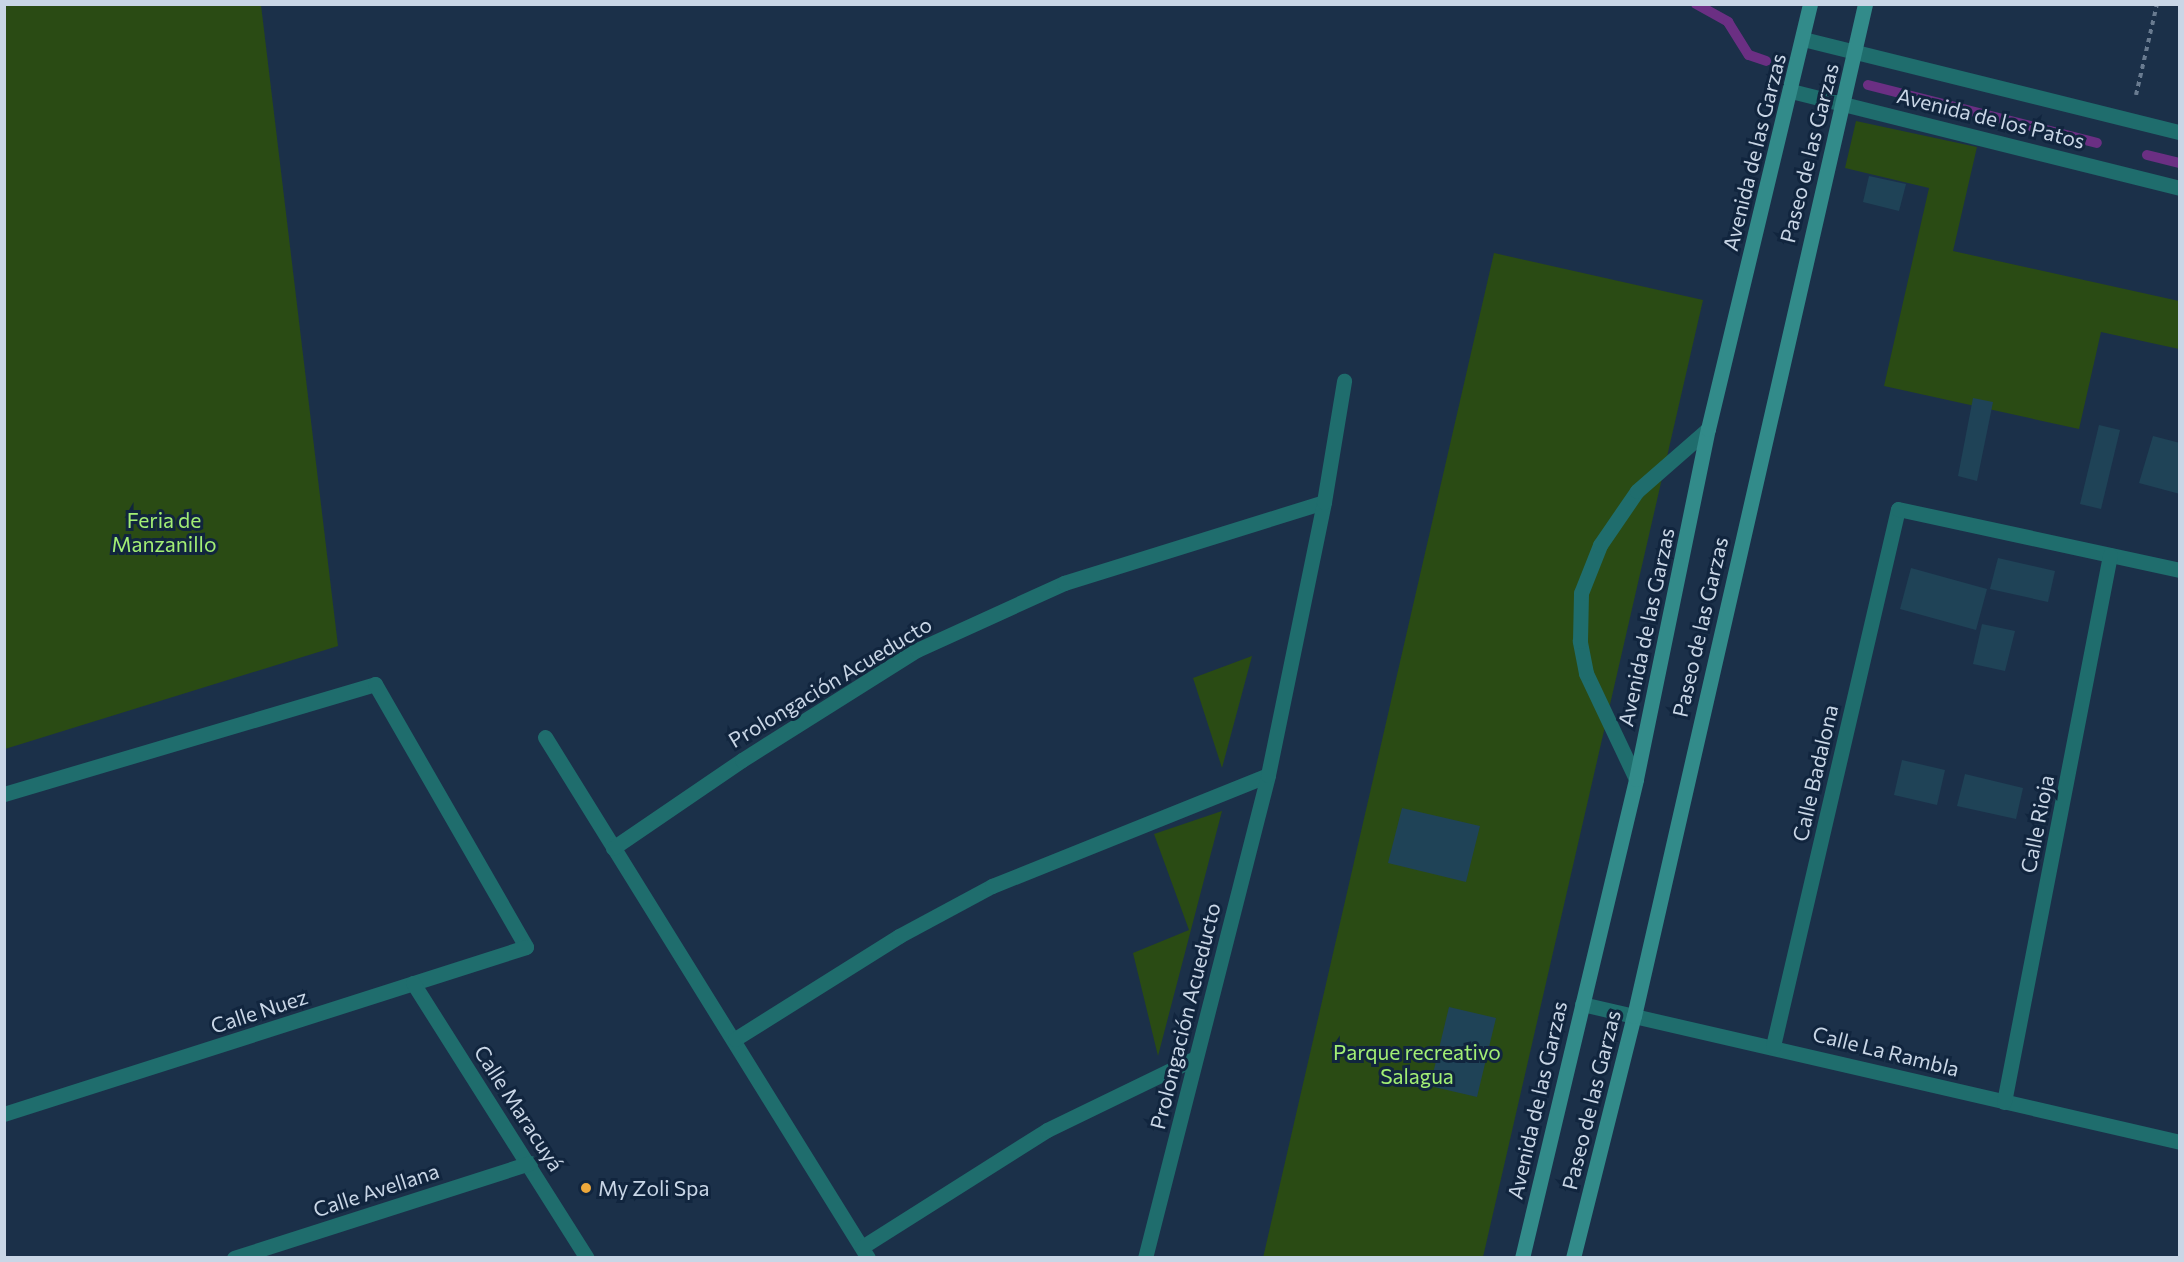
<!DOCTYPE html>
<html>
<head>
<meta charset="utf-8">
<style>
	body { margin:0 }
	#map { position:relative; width:2184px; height:1262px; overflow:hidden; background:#1b3049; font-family:Commissioner,sans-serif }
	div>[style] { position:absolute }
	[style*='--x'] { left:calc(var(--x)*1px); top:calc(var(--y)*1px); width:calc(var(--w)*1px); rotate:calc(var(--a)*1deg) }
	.green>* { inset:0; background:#2a4b14 }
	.stream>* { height:10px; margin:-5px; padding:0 5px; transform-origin:5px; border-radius:5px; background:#6b2f83 }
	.building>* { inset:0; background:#1f4357 }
	.path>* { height:4px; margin-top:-2px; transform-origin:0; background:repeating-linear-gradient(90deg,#697b90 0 4.5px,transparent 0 9px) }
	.lane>* { height:15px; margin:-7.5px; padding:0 7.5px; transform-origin:7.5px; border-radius:7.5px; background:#1f6d6d }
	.street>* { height:15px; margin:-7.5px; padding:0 7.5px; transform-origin:7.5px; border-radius:7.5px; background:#1f6d6d }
	.secondary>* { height:15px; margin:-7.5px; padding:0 7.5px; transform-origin:7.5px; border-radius:7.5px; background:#328b8a }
	.dots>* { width:16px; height:16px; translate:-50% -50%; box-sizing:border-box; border:3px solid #11253e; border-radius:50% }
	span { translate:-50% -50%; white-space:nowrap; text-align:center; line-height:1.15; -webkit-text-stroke:6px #11253e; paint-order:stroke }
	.street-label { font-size:21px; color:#c9d6e6 }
	.park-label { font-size:21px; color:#a2ee74 }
	.poi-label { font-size:21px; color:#c9d6e6 }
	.left { translate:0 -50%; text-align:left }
	.frame { position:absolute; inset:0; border:6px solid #c9d6e6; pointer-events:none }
</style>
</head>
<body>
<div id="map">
	<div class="green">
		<i style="clip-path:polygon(5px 4px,261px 5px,338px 646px,5px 749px)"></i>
		<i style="clip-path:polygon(1856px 121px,1977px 147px,1953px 251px,2179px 301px,2179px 349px,2101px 332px,2079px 429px,1884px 386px,1929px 188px,1845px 168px)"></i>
		<i style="clip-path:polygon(1494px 253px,1703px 300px,1483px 1257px,1263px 1258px)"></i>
		<i style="clip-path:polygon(1252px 656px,1222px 768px,1193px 678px)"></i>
		<i style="clip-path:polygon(1222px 811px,1158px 1056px,1133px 953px,1189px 930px,1154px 834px)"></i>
	</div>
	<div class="stream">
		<i style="--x:1696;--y:4;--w:37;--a:29"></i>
		<i style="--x:1728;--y:22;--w:39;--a:58"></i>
		<i style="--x:1749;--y:55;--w:18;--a:19"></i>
		<i style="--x:1868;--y:85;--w:236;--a:14.2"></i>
		<i style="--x:2147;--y:155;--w:34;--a:14"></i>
	</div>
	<div class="building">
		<i style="clip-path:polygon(1869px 176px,1906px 184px,1899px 211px,1863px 202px)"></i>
		<i style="clip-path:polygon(1973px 398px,1993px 402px,1977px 481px,1958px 476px)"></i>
		<i style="clip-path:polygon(2099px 425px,2120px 430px,2101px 509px,2080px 504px)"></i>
		<i style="clip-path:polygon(2153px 436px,2180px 443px,2180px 494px,2139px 483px)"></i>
		<i style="clip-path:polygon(1998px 558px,2055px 571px,2048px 602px,1990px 589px)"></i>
		<i style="clip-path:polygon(1911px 568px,1987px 589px,1976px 630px,1900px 609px)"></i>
		<i style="clip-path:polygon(1982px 624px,2015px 631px,2005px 671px,1973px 664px)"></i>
		<i style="clip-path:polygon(1902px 760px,1945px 770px,1937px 805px,1894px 795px)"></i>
		<i style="clip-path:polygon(1965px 774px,2023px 788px,2016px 819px,1957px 806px)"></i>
		<i style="clip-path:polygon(1402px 808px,1480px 826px,1466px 882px,1388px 863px)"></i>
		<i style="clip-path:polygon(1449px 1007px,1496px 1018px,1477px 1097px,1430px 1086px)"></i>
	</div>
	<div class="path">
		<i style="--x:2136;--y:95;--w:93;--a:-77"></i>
	</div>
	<div class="lane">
		<i style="--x:1636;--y:779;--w:117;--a:-115.3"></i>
		<i style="--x:1586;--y:673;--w:33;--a:-101"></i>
		<i style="--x:1580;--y:641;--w:48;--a:-88.8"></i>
		<i style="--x:1581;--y:593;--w:52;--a:-68.4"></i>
		<i style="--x:1600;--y:545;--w:65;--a:-55.6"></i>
		<i style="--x:1637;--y:491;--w:94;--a:-41.1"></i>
	</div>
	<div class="street">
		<i style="--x:1803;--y:39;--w:388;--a:13.9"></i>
		<i style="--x:1791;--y:91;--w:401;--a:14"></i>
		<i style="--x:545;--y:737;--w:613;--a:58.2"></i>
		<i style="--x:4;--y:794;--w:387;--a:-16.5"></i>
		<i style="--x:375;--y:684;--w:303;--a:60.1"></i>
		<i style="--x:526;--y:947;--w:548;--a:162.26"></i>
		<i style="--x:613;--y:848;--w:156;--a:-34.3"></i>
		<i style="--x:742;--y:760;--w:207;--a:-32.2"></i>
		<i style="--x:917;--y:650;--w:162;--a:-24.5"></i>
		<i style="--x:1064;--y:583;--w:272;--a:-17.3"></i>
		<i style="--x:413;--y:983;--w:325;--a:57.7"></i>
		<i style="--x:1582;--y:1004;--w:614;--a:12.99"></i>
		<i style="--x:735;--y:1039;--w:194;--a:-32.1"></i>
		<i style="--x:899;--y:936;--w:106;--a:-28.3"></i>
		<i style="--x:992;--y:886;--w:297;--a:-21.9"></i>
		<i style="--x:1773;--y:1046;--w:551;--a:-76.9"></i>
		<i style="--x:1898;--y:509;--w:289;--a:12.2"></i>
		<i style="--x:2004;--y:1102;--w:557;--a:-79.03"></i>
		<i style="--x:862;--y:1247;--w:219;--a:-32.3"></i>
		<i style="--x:1047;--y:1130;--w:165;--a:-25.9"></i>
		<i style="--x:234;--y:1258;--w:311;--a:-17.8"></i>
		<i style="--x:1145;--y:1258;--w:498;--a:-75.7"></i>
		<i style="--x:1268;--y:775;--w:279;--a:-78.4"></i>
		<i style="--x:1324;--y:502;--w:123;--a:-80.6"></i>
	</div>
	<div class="secondary">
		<i style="--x:1522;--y:1258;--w:492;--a:-76.6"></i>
		<i style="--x:1636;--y:779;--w:357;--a:-78.4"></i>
		<i style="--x:1708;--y:429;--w:437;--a:-76.5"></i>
		<i style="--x:1573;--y:1258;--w:250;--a:-75.9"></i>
		<i style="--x:1634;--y:1016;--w:1038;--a:-77.14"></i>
	</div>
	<div class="dots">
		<i style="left:586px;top:1188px;background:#eda83b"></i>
	</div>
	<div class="street-label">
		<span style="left:1991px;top:118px;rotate:14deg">Avenida de los Patos</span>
		<span style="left:1754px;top:152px;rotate:-76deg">Avenida de las Garzas</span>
		<span style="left:1809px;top:153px;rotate:-76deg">Paseo de las Garzas</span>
		<span style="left:1646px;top:627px;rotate:-78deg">Avenida de las Garzas</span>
		<span style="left:1700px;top:627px;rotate:-77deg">Paseo de las Garzas</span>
		<span style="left:830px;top:682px;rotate:-31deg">Prolongación Acueducto</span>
		<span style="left:1815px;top:773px;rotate:-77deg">Calle Badalona</span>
		<span style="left:2037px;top:824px;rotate:-79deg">Calle Rioja</span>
		<span style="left:259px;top:1011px;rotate:-18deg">Calle Nuez</span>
		<span style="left:1185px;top:1016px;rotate:-76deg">Prolongación Acueducto</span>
		<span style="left:1886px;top:1051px;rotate:14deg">Calle La Rambla</span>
		<span style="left:1537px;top:1100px;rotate:-77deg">Avenida de las Garzas</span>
		<span style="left:1591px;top:1100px;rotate:-76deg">Paseo de las Garzas</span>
		<span style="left:519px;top:1108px;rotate:57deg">Calle Maracuyá</span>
		<span style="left:376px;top:1190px;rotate:-18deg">Calle Avellana</span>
	</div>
	<div class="park-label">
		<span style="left:164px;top:532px">Feria de<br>Manzanillo</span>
		<span style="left:1417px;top:1064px">Parque recreativo<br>Salagua</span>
	</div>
	<div class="poi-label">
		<span class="left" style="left:598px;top:1188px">My Zoli Spa</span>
	</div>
	<div class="frame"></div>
</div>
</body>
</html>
